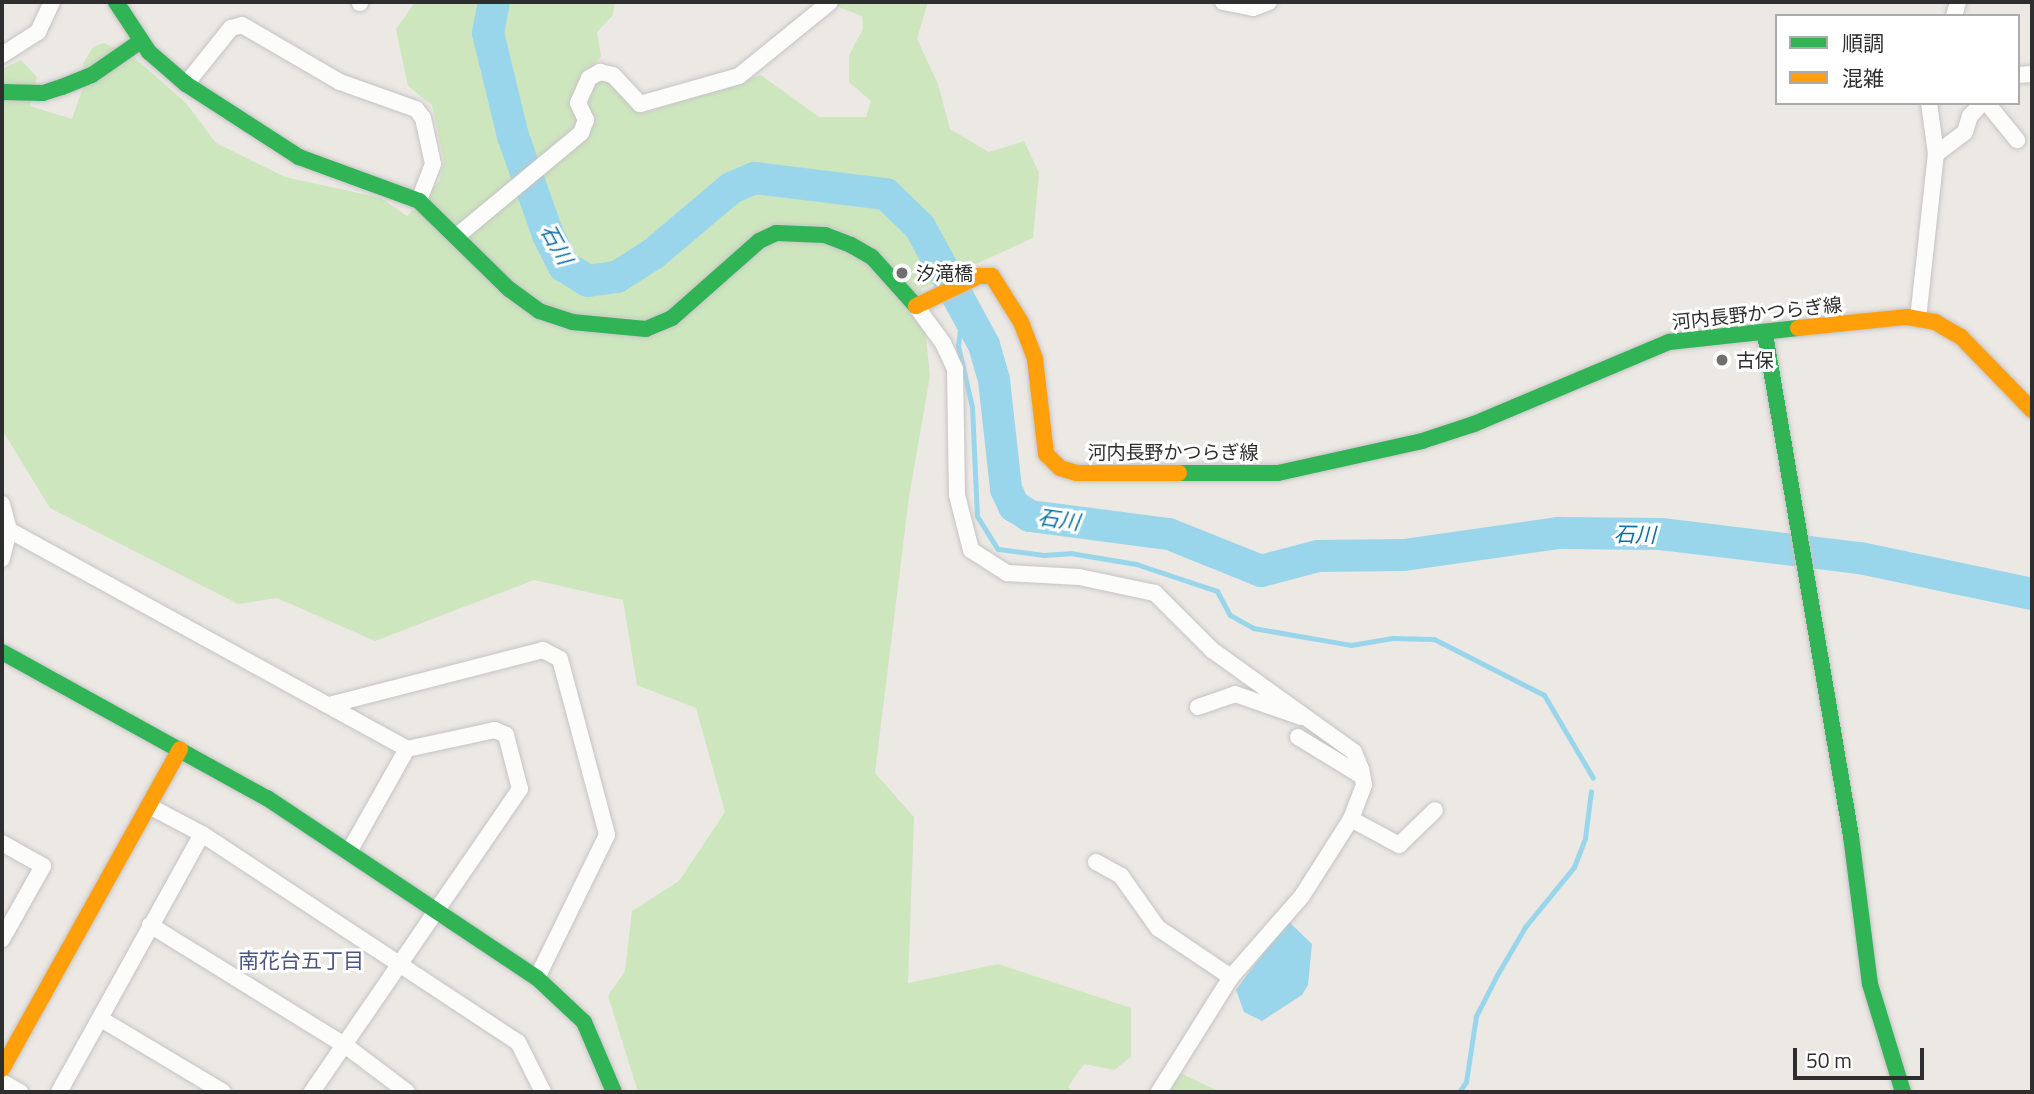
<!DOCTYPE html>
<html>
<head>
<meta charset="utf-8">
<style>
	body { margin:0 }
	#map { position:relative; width:2034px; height:1094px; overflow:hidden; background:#ece8e4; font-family:"Titillium Web","Noto Sans JP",sans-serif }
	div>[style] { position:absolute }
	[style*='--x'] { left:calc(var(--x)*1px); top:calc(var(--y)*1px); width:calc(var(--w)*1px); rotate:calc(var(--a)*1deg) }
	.green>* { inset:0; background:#cee6be }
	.water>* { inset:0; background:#99d6ec }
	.stream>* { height:5px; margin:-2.5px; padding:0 2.5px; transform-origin:2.5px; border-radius:2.5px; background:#99d6ec }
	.river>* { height:32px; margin:-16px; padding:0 16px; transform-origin:16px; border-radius:16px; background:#99d6ec }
	.roads { filter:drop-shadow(0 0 2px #c5c4c5) drop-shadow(0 0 2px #c5c4c5) }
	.street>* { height:16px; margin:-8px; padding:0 8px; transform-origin:8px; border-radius:8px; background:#fcfcfb }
	.fast>* { height:16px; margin:-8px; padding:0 8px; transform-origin:8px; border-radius:8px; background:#30b455 }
	.slow>* { height:16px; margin:-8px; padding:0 8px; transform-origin:8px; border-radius:8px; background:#ff9f0a }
	.dots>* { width:19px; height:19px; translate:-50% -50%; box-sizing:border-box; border:4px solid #fff; border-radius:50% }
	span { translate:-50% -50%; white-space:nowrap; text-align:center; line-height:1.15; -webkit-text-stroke:6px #fff; paint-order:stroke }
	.poi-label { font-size:19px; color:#2e2e2e }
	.left { translate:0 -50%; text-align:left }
	.street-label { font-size:19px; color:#2e2e2e }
	.water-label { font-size:21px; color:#0d6fa3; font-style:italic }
	.neighbourhood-label { font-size:21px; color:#4d5680 }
	.frame { position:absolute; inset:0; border:4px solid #2e2e2e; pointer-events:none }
	.legend { position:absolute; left:1775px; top:14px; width:245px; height:91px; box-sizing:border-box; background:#fff; border:2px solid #ababab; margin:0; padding:9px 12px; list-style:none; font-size:21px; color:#2e2e2e }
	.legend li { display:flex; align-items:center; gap:14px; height:35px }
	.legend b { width:35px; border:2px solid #ababab }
	.scale { position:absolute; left:1793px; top:1048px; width:131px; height:32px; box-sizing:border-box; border:4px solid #2e2e2e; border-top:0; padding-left:9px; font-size:21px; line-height:24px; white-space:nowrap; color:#2e2e2e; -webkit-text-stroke:5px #fff; paint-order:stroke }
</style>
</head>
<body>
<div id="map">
	<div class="green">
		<i style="clip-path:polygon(415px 2px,615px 2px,613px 15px,597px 32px,601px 56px,592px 68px,642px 114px,761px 75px,819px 117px,866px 117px,871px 101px,849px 82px,849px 55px,863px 29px,862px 16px,836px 6px,841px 2px,928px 2px,917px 39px,938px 84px,950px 129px,989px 152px,1024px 141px,1039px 173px,1033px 238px,921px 289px,930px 376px,909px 497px,875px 773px,914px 817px,908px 983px,998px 964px,1131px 1008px,1131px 1057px,1114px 1070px,1084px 1064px,1068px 1087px,1073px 1092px,638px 1092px,608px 996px,625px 971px,632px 911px,679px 881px,725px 812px,696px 708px,637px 685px,623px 600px,534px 580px,375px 641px,277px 598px,238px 604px,50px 508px,2px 430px,2px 69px,21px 60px,37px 77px,30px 106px,72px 119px,86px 79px,83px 64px,93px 47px,103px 43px,129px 53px,186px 103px,216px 143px,285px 177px,381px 198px,407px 216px,439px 182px,444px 161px,432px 105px,408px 86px,400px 49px,396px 29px)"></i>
		<i style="clip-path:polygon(1180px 1073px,1220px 1092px,1167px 1092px)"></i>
	</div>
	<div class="water">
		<i style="clip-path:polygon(1287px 920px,1312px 944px,1308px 985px,1302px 995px,1262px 1021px,1244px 1012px,1236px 990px)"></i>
	</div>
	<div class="stream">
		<i style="--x:963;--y:303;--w:43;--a:96.6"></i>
		<i style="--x:958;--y:346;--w:63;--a:77.1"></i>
		<i style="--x:972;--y:407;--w:109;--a:87.4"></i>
		<i style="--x:977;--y:516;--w:39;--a:58"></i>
		<i style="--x:998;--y:549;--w:46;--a:7.4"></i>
		<i style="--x:1044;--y:555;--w:26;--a:-4"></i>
		<i style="--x:1070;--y:553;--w:67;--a:9.5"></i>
		<i style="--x:1136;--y:564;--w:85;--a:18.4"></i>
		<i style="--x:1217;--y:591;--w:27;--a:62"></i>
		<i style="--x:1230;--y:615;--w:26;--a:29"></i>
		<i style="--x:1253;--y:628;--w:99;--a:9.8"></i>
		<i style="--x:1351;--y:645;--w:42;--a:-9.7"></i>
		<i style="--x:1392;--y:638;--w:42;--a:1.4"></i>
		<i style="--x:1434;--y:639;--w:123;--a:27"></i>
		<i style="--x:1544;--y:695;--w:96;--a:59.4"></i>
		<i style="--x:1459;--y:1092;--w:12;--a:-55"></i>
		<i style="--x:1466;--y:1082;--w:67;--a:-81.4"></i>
		<i style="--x:1476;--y:1016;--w:46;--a:-62.9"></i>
		<i style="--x:1497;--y:975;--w:56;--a:-59.7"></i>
		<i style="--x:1525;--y:927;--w:77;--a:-50.8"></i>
		<i style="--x:1574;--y:867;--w:31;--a:-69"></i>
		<i style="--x:1585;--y:838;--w:47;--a:-82.7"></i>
	</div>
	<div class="river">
		<i style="--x:494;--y:2;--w:32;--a:101"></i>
		<i style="--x:488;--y:33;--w:106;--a:76.4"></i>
		<i style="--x:513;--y:136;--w:105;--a:70.5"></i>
		<i style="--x:548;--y:235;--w:35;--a:63"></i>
		<i style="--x:564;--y:266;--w:28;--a:32"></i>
		<i style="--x:588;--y:281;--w:29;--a:-8"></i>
		<i style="--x:617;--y:277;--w:43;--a:-32.6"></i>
		<i style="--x:653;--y:254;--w:102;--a:-40.2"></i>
		<i style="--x:731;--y:188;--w:26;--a:-23"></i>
		<i style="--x:755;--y:178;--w:132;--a:7"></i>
		<i style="--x:886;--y:194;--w:47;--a:44.1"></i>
		<i style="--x:920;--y:227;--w:134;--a:61.5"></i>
		<i style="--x:984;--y:345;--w:36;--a:74"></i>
		<i style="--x:994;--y:380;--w:110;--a:83.7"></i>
		<i style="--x:1006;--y:489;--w:19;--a:65"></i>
		<i style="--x:1014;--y:506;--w:19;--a:32"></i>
		<i style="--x:1030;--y:516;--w:140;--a:7.4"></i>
		<i style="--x:1169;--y:534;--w:99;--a:21.9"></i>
		<i style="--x:1261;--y:571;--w:59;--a:-14.7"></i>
		<i style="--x:1318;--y:556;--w:86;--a:-0.7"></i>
		<i style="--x:1404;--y:555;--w:157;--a:-8.1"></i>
		<i style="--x:1559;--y:533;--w:102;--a:0.6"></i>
		<i style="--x:1661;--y:534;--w:200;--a:6.9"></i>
		<i style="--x:1860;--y:558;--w:176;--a:11.8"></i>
	</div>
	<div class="roads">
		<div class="street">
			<i style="--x:1223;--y:2;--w:31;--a:11"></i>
			<i style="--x:1253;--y:8;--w:17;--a:-21"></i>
			<i style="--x:360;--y:3;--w:1;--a:-90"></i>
			<i style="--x:1954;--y:16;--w:15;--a:-74"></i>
			<i style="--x:2;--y:55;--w:43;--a:-32.6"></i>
			<i style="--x:38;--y:32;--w:33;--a:-65"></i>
			<i style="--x:2018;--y:75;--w:14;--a:-4"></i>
			<i style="--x:186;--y:84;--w:72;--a:-51.2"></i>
			<i style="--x:231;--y:28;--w:11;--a:-15"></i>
			<i style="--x:242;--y:25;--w:113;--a:30.2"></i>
			<i style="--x:340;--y:82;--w:81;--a:19.6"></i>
			<i style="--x:416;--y:109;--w:11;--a:52"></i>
			<i style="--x:423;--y:118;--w:47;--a:77.7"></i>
			<i style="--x:433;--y:164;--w:40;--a:111"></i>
			<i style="--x:1987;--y:103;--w:48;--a:51"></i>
			<i style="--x:1936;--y:154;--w:36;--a:-37"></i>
			<i style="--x:1965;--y:132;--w:17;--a:-73"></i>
			<i style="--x:1970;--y:116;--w:18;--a:-47"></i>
			<i style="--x:457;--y:236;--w:161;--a:-39.7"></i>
			<i style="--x:581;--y:133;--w:14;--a:-69"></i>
			<i style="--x:586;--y:120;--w:19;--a:-115"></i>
			<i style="--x:578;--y:103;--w:27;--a:-66"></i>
			<i style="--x:589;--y:78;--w:13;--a:-29"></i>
			<i style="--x:600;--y:72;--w:13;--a:13"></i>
			<i style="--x:613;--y:75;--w:40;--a:47"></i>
			<i style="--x:640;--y:104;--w:103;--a:-15.8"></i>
			<i style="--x:739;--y:76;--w:117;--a:-39.1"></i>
			<i style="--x:916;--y:306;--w:46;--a:53.9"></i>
			<i style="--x:943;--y:343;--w:29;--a:65"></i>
			<i style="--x:955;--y:369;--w:126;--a:89.1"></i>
			<i style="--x:957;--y:495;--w:57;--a:75.7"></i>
			<i style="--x:971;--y:550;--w:43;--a:32.6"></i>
			<i style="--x:1007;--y:573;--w:72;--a:3.2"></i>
			<i style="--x:1079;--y:577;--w:78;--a:11.9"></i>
			<i style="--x:1155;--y:593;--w:81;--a:45"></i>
			<i style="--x:1212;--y:650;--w:175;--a:35.7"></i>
			<i style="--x:1354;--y:752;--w:18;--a:68"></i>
			<i style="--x:1361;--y:769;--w:16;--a:79"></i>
			<i style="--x:1364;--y:785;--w:36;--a:111"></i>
			<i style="--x:1351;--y:819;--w:91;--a:122.5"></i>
			<i style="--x:1302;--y:896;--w:108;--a:131.2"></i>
			<i style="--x:1231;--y:977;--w:136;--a:122.1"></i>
			<i style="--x:1918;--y:319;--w:166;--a:-83.8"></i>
			<i style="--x:1936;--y:154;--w:51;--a:-97.8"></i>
			<i style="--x:2;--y:504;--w:27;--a:75"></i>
			<i style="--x:9;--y:530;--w:30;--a:104"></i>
			<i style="--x:9;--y:530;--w:454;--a:28.8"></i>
			<i style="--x:407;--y:749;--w:90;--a:-12.2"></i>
			<i style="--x:495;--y:730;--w:12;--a:24"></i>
			<i style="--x:506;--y:735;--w:56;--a:75.5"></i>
			<i style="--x:520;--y:789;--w:368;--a:124.5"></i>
			<i style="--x:333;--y:704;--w:217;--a:-14.4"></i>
			<i style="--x:543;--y:650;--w:19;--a:28"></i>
			<i style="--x:560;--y:659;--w:182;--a:75"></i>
			<i style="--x:607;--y:835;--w:159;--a:116.1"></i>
			<i style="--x:1198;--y:707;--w:39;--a:-19"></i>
			<i style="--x:1235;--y:694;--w:70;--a:19.2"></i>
			<i style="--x:1298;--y:737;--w:75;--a:31.4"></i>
			<i style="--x:149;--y:806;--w:60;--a:27.8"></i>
			<i style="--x:1351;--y:819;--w:55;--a:28.4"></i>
			<i style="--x:1399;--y:845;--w:50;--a:-44.2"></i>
			<i style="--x:2;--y:843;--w:47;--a:29.3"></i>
			<i style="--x:43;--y:866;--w:84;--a:119.3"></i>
			<i style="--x:350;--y:850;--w:116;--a:-60.6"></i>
			<i style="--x:1096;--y:862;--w:29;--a:29"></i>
			<i style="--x:1121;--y:876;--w:64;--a:54.6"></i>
			<i style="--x:1158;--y:928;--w:88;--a:33.9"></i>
			<i style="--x:150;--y:925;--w:230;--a:31.7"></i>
			<i style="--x:346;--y:1046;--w:76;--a:37"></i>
			<i style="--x:101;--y:1019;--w:142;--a:30.9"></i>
			<i style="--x:2;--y:1082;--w:21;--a:29"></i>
			<i style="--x:59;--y:1092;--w:295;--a:-61"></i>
			<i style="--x:202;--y:834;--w:378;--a:33.4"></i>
			<i style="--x:518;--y:1042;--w:56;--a:63.4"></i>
		</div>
		<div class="fast">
			<i style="--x:116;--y:2;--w:60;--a:56.6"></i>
			<i style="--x:149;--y:52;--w:49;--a:40.9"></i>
			<i style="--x:186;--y:84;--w:135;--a:32.9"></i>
			<i style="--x:299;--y:157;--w:128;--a:20.1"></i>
			<i style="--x:419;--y:201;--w:126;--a:44.4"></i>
			<i style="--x:509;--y:289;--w:37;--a:36"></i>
			<i style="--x:539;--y:311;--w:35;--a:18"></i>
			<i style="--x:572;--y:322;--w:74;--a:5.4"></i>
			<i style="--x:646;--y:329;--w:28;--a:-23"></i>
			<i style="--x:672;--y:318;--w:116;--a:-41.5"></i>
			<i style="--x:759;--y:241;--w:19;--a:-25"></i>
			<i style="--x:776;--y:233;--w:49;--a:2.3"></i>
			<i style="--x:825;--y:235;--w:28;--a:21"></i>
			<i style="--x:851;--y:245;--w:24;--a:30"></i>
			<i style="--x:872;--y:257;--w:66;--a:48.1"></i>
			<i style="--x:2;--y:92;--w:41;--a:1.4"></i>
			<i style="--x:43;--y:93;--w:20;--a:-18"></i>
			<i style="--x:62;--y:87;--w:32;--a:-22"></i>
			<i style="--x:92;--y:75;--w:60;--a:-34.8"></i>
			<i style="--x:1765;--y:334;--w:509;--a:80.28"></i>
			<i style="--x:1851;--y:836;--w:149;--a:82.7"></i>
			<i style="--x:1870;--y:984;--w:113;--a:73"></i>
			<i style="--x:1179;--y:473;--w:99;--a:0"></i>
			<i style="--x:1278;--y:473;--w:148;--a:-12.5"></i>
			<i style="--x:1422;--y:441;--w:55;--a:-18.1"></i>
			<i style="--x:1474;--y:424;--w:212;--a:-22.8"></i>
			<i style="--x:1669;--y:342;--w:130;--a:-6.2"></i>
			<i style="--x:2;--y:652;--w:303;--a:28.9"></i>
			<i style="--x:267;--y:798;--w:324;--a:33.7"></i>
			<i style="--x:537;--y:978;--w:64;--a:43.1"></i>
			<i style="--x:584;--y:1022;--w:76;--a:66.8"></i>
		</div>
		<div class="slow">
			<i style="--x:916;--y:306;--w:70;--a:-25.5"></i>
			<i style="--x:979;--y:276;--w:13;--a:0"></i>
			<i style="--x:992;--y:276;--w:54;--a:57.8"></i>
			<i style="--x:1021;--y:322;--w:40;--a:69"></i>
			<i style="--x:1035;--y:359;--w:96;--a:83.4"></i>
			<i style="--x:1046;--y:454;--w:20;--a:45"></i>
			<i style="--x:1060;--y:468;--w:17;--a:17"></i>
			<i style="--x:1076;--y:473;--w:103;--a:0"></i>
			<i style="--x:1798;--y:328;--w:110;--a:-5.8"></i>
			<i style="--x:1907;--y:317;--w:28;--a:10"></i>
			<i style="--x:1935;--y:322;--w:30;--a:30"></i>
			<i style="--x:1961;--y:337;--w:102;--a:45.8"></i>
			<i style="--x:2;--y:1069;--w:366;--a:-60.9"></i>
		</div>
	</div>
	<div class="dots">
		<i style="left:902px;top:273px;background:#706f6e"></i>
		<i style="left:1722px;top:360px;background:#706f6e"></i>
	</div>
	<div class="poi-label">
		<span class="left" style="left:916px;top:273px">汐滝橋</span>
		<span class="left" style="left:1736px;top:360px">古保</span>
	</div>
	<div class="street-label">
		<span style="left:1757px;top:313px;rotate:-6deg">河内長野かつらぎ線</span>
		<span style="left:1173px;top:452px">河内長野かつらぎ線</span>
	</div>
	<div class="water-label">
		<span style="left:557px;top:244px;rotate:61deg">石川</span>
		<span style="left:1059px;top:519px;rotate:8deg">石川</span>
		<span style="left:1635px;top:534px;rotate:1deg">石川</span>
	</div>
	<div class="neighbourhood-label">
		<span style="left:301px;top:960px">南花台五丁目</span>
	</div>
	<div class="frame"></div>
	<ul class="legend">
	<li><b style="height:9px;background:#30b455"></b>順調</li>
	<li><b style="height:9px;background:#ff9f0a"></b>混雑</li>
	</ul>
	<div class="scale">50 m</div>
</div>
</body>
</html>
